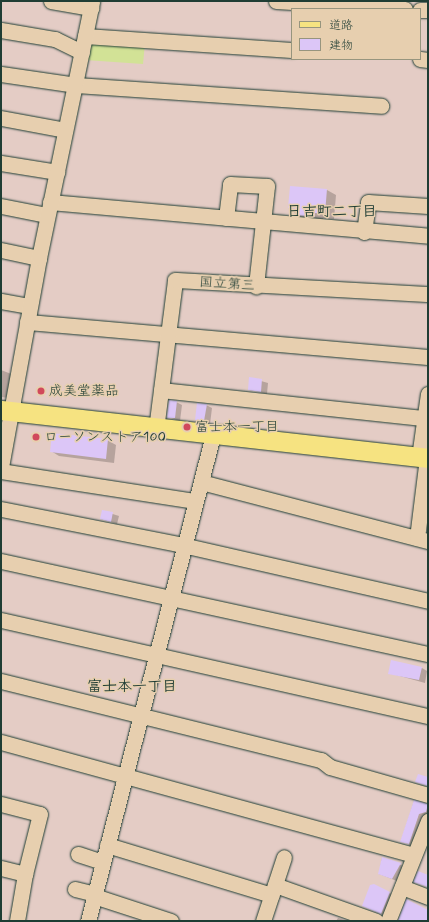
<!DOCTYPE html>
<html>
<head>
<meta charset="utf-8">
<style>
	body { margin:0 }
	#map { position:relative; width:429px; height:922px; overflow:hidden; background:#e4ccc5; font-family:Mynerve,"Klee One",sans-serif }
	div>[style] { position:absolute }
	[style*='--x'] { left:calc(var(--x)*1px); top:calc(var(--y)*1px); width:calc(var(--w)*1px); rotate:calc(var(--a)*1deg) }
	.green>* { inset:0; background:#d2e296 }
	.shadow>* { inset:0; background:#0003 }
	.building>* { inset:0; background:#dcc6f7 }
	.roads { filter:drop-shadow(0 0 1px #1f3d34) drop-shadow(0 0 1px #1f3d34) }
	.minor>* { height:15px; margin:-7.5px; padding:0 7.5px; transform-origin:7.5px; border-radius:7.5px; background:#e7cfaf }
	.major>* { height:19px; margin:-9.5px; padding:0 9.5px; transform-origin:9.5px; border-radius:9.5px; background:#f6e381 }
	.dots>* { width:11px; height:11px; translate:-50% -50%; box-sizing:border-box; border:2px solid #e7cfaf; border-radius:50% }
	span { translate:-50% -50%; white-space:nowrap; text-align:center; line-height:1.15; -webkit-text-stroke:3px #e7cfaf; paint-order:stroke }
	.street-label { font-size:14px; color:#1f3d34 }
	.poi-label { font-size:14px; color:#1f3d34 }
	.left { translate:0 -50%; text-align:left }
	.neighbourhood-label { font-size:15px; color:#1f3d34; font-weight:700 }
	.frame { position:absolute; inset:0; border:2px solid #1f3d34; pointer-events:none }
	.legend { position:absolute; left:291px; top:8px; width:130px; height:52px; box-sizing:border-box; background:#e7cfaf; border:1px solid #97957e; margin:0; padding:5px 7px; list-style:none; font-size:12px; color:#1f3d34 }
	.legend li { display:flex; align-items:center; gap:8px; height:20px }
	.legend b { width:20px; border:1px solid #97957e }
</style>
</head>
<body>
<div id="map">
	<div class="green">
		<i style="clip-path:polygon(90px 39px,145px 43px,143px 64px,85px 60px)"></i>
	</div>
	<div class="shadow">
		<i style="clip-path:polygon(291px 187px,327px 190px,336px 195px,334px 219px,323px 218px,323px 221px,305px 219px,297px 215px,289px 208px)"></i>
		<i style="clip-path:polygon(1px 370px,19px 377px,17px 399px,1px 397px)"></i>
		<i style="clip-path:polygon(250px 378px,268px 383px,267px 394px,249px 390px)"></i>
		<i style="clip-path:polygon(176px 402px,182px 405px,180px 421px,168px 417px)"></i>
		<i style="clip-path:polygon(206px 405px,212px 408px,210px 424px,196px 419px)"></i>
		<i style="clip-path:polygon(107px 440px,116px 445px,114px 463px,59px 456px,51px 451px)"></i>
		<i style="clip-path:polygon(103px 511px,119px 516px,117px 524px,101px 519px)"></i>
		<i style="clip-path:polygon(422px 668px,427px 671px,425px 683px,389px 673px)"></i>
		<i style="clip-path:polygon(414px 801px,428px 804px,428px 816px,415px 847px,401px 841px)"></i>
		<i style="clip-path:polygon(382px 858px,406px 867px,402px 876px,398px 875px,397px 881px,379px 874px)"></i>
		<i style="clip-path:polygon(390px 893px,394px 895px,386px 916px,363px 906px)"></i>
		<i style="clip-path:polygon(338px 918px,347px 921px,336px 921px)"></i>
	</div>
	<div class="building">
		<i style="clip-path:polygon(290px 186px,327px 189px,325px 214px,315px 213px,315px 217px,296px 215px,296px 209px,288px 208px)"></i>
		<i style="clip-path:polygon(249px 377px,262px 379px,261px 392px,248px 390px)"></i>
		<i style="clip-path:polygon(169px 400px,177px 401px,175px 418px,167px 418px)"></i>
		<i style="clip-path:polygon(197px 403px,207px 404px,204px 421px,195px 420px)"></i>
		<i style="clip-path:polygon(52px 433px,108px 439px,106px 459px,50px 452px)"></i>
		<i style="clip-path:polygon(102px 510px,113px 512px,111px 522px,100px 519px)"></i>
		<i style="clip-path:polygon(391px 660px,422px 667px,419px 680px,388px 674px)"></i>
		<i style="clip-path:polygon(418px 774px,428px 777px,428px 786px,415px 782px)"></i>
		<i style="clip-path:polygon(414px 800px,428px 804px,426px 812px,419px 814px,409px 844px,400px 842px)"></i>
		<i style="clip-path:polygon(382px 857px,401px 863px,392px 879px,378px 874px)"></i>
		<i style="clip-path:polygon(418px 871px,428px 875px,428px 887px,413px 882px)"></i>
		<i style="clip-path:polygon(374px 884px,390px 892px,381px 914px,362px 906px,370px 885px)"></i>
		<i style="clip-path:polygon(406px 899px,428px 910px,428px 921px,398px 921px)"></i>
	</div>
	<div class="roads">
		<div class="minor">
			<i style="--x:51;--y:1;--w:41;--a:9.9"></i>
			<i style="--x:276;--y:1;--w:129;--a:3.5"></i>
			<i style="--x:420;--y:10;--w:8;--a:0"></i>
			<i style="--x:1;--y:30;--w:55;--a:9.5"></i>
			<i style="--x:55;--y:39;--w:30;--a:26"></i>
			<i style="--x:85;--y:36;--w:207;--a:3.9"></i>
			<i style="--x:420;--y:59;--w:8;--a:7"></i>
			<i style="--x:1;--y:74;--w:76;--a:8.3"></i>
			<i style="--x:76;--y:85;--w:306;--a:3.9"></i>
			<i style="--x:1;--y:118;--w:65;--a:10.6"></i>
			<i style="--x:1;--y:163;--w:57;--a:9.1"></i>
			<i style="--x:50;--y:202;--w:380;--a:5.1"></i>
			<i style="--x:1;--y:206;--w:47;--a:11.1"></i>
			<i style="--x:226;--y:218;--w:34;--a:-83"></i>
			<i style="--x:230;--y:184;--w:37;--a:3"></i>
			<i style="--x:267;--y:186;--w:101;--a:96.3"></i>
			<i style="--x:364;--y:232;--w:30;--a:-82"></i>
			<i style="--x:368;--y:202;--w:60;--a:3.8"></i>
			<i style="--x:1;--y:250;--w:39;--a:12"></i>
			<i style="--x:1;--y:301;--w:29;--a:10"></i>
			<i style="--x:27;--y:322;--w:403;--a:5"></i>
			<i style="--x:161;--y:390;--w:263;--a:6.1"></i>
			<i style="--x:156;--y:429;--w:150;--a:-82.7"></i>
			<i style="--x:175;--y:280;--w:253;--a:3.2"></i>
			<i style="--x:419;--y:457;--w:64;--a:-81.9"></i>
			<i style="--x:1;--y:467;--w:212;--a:-79.7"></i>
			<i style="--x:39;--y:258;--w:262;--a:-78.3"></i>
			<i style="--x:1;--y:471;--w:196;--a:8.8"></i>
			<i style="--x:201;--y:482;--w:235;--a:14.6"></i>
			<i style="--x:1;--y:509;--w:180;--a:11.2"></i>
			<i style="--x:178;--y:544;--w:256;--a:12.8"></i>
			<i style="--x:417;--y:538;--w:81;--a:-82.9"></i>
			<i style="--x:1;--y:561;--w:437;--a:12.3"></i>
			<i style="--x:1;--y:620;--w:438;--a:12.7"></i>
			<i style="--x:1;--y:681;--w:330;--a:13.9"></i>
			<i style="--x:321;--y:760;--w:11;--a:38"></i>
			<i style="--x:330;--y:767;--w:102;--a:15.9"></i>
			<i style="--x:1;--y:742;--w:428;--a:15.3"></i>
			<i style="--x:1;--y:804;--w:40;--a:14.4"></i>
			<i style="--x:40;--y:814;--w:62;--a:104"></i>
			<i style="--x:25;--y:874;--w:48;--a:99.7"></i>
			<i style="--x:107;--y:845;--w:172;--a:16.9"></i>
			<i style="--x:78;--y:854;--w:26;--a:18"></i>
			<i style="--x:1;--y:868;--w:25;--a:14"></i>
			<i style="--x:275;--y:885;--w:107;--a:19.6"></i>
			<i style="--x:402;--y:887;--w:28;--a:21"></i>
			<i style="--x:75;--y:889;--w:21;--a:14"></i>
			<i style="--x:94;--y:896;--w:81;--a:18"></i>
			<i style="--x:88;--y:921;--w:502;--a:-75.58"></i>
			<i style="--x:263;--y:921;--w:67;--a:-71.8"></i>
			<i style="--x:388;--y:921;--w:108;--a:-68.2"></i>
		</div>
		<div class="major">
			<i style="--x:1;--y:410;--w:430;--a:6.4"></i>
		</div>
	</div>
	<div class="dots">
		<i style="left:41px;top:391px;background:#d1495b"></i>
		<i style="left:187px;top:427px;background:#d1495b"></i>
		<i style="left:36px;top:437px;background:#d1495b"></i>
	</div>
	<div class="street-label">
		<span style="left:227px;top:284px;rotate:4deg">国立第三</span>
	</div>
	<div class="poi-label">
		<span class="left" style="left:49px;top:391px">成美堂薬品</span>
		<span class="left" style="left:195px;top:427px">富士本一丁目</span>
		<span class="left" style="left:44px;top:437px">ローソンストア100</span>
	</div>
	<div class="neighbourhood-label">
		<span style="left:332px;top:213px">日吉町二丁目</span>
		<span style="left:132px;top:688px">富士本一丁目</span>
	</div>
	<div class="frame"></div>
	<ul class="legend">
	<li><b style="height:5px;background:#f6e381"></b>道路</li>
	<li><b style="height:11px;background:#dcc6f7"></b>建物</li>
	</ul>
</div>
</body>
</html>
